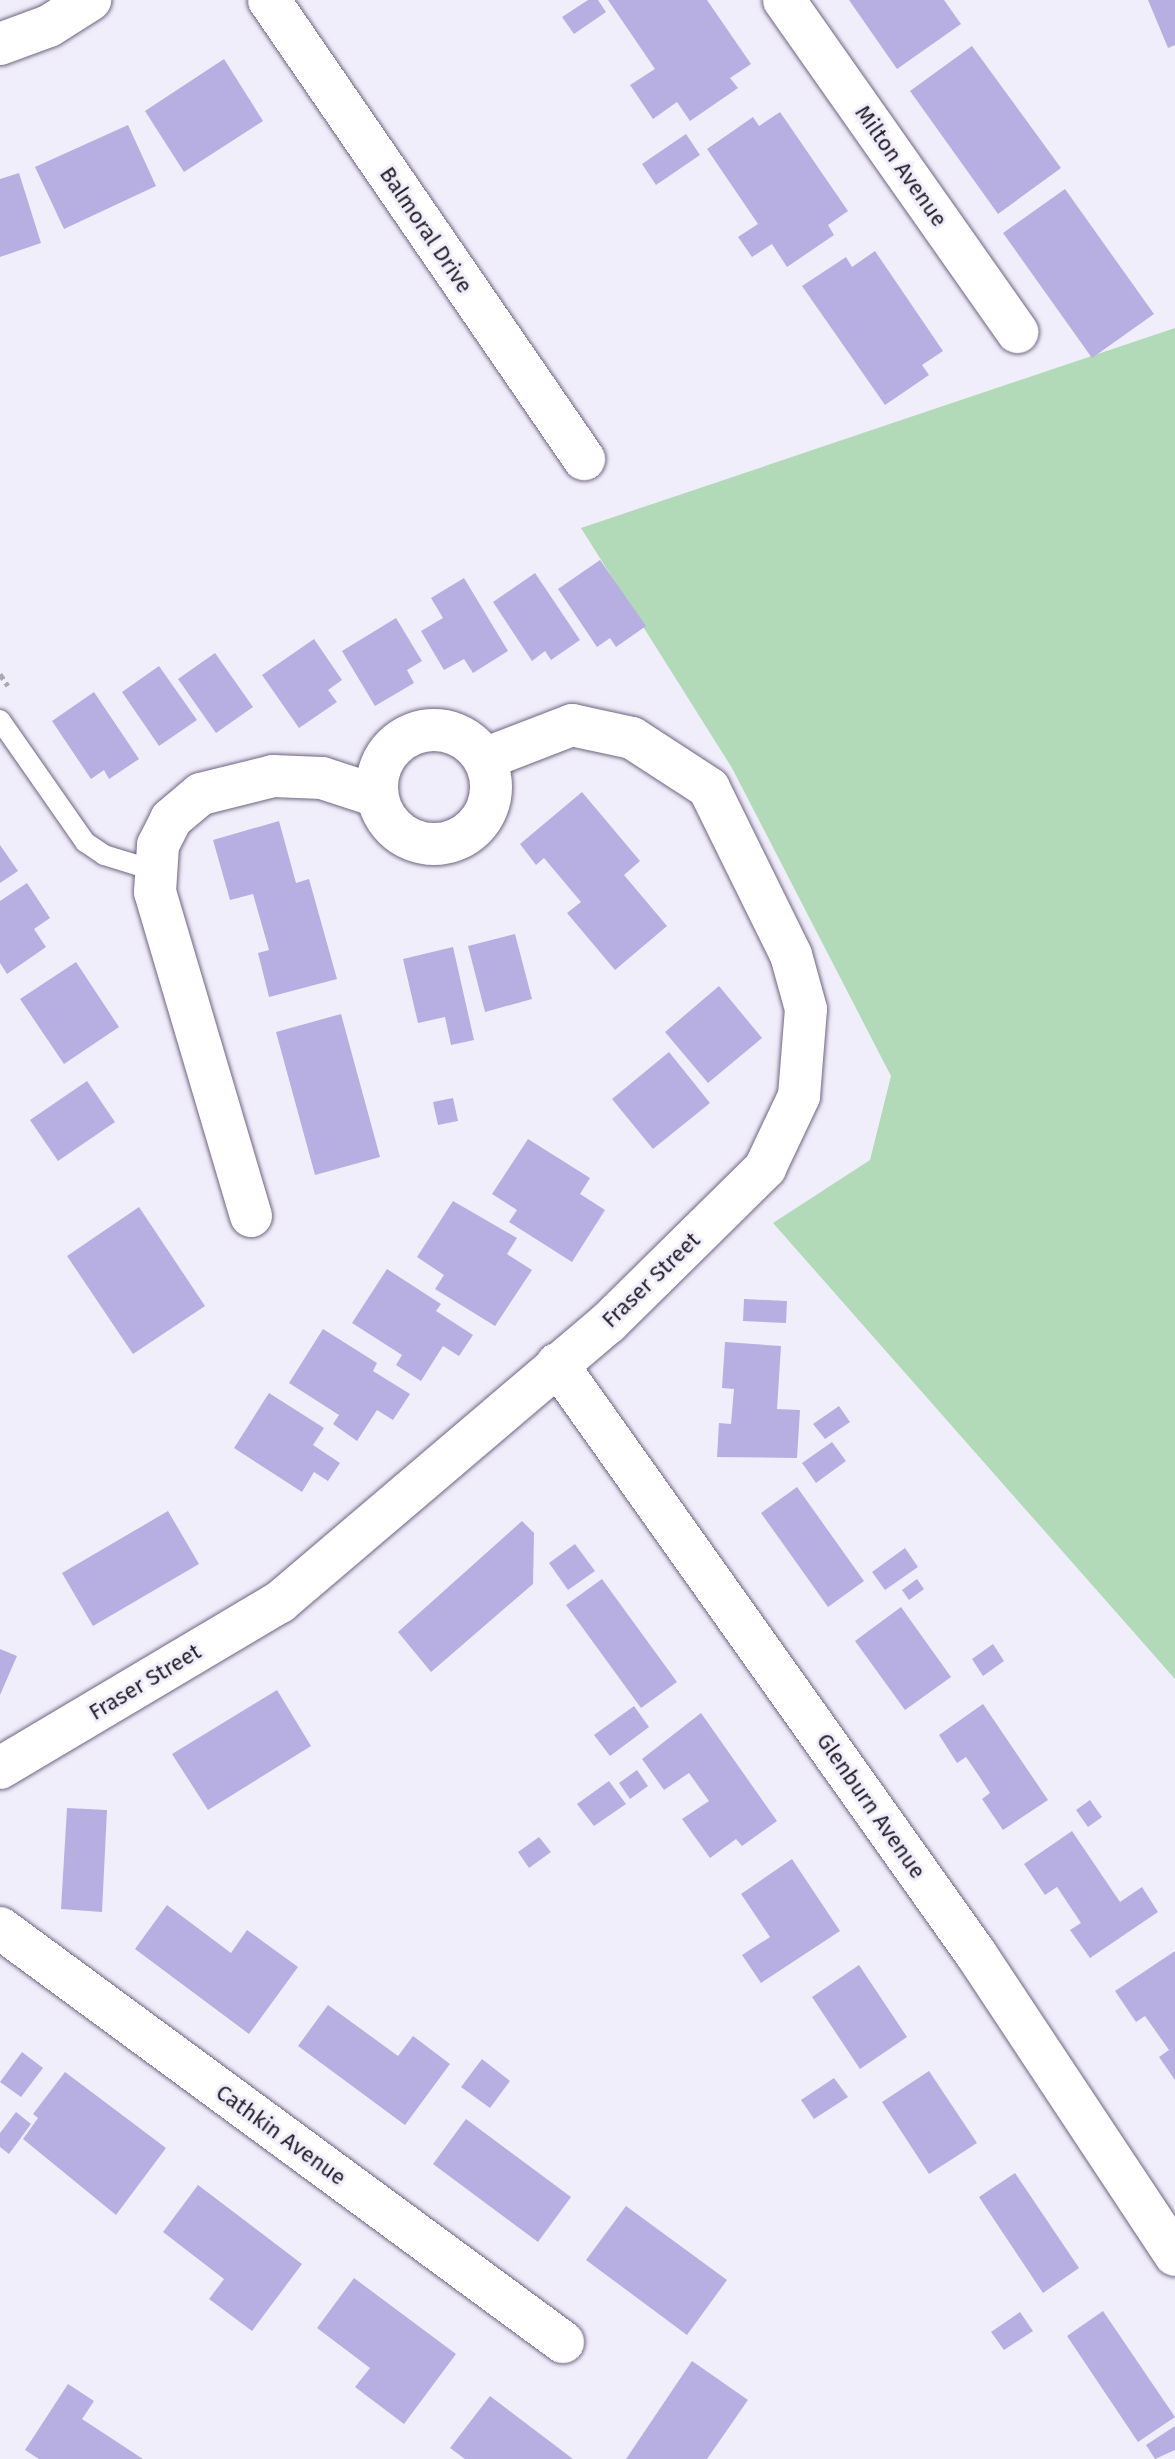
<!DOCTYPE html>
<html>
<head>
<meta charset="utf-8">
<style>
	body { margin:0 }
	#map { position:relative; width:1175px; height:2459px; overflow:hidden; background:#f1eefb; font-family:"Fira Sans",sans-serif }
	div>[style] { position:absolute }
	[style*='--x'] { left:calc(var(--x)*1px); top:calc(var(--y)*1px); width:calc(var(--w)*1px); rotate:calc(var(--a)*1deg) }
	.green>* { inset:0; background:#b2d9b8 }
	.building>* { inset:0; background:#b7afe1 }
	.path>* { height:5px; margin-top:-2.5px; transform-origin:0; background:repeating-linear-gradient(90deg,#aba8b4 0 6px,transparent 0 10px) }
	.roads { filter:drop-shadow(0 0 2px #6d6581) drop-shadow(0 0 2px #6d6581) }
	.service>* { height:20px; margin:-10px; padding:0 10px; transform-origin:10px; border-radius:10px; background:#fff }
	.minor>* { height:42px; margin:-21px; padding:0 21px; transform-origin:21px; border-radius:21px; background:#fff }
	.minor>.ring { margin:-21px; padding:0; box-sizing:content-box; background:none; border:42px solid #fff; border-radius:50% }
	span { translate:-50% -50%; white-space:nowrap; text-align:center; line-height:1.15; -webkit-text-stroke:6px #f1eefb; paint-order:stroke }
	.street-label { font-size:22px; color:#221e2a }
</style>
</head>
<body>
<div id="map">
	<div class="green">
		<i style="clip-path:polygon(1175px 328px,1175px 1679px,773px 1223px,870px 1160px,891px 1076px,732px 768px,581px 528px)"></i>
	</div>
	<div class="building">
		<i style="clip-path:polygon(588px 0,598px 0,606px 12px,574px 34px,562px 17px)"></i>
		<i style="clip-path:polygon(608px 0,707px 0,751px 64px,730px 78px,738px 88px,690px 121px,677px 102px,653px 119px,630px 85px,655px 69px)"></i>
		<i style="clip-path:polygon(849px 0,944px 0,961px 24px,897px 69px)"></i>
		<i style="clip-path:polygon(1148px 0,1175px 0,1175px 45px,1168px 48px)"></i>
		<i style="clip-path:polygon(972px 46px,1061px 168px,998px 214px,910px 91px)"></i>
		<i style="clip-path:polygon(224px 59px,263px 121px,184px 172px,145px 111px)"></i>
		<i style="clip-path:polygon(780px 112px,848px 211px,828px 225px,834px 235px,787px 267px,772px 244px,752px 257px,738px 237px,758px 224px,707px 149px,753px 117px,759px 126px)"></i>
		<i style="clip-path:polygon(128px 125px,156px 186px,64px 229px,35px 167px)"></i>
		<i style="clip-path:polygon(686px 134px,700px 155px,656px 185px,642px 164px)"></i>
		<i style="clip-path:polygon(19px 173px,41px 243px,0 257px,0 179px)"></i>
		<i style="clip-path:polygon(1065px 189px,1154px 314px,1092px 358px,1003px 233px)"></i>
		<i style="clip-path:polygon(875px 251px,943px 351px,922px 365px,929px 375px,885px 405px,802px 286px,846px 257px,852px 267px)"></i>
		<i style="clip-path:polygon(600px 560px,646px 626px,616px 647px,610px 638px,597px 647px,558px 589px)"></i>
		<i style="clip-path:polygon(535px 573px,580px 640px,551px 660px,545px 651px,532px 661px,493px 602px)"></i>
		<i style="clip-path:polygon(464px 578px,508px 651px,473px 673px,464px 659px,444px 670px,421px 631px,443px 618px,431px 598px)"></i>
		<i style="clip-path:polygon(396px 618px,422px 661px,407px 670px,414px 683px,375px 706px,342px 651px)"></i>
		<i style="clip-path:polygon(314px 639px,342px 680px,328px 690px,337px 702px,299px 728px,262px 675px)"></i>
		<i style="clip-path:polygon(215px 653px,253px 707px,216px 733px,178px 679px)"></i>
		<i style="clip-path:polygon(159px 666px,197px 720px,159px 746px,122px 692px)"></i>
		<i style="clip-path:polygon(94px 692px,139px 759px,109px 779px,104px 770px,91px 779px,52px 721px)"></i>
		<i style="clip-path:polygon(582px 792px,640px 861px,624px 875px,667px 926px,615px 970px,567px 913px,581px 902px,544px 858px,536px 865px,520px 844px)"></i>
		<i style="clip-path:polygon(279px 821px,296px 883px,309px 879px,337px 979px,269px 997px,258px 953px,269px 950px,253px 894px,230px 900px,213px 840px)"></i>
		<i style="clip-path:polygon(0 845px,18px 871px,0 883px)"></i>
		<i style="clip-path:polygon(27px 883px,50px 918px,34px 929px,46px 947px,7px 974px,0 963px,0 901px)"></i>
		<i style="clip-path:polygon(515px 934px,532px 999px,485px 1012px,468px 946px)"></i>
		<i style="clip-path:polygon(453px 947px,474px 1040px,451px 1045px,445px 1017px,418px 1023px,403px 959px)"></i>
		<i style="clip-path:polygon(76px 962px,119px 1027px,64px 1064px,20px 999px)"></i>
		<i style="clip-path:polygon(719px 986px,762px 1038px,708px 1083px,665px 1032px)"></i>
		<i style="clip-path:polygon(341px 1014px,380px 1157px,315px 1175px,276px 1032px)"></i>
		<i style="clip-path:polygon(669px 1052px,710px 1103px,653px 1149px,612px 1099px)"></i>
		<i style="clip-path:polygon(87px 1081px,115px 1122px,58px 1161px,30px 1120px)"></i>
		<i style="clip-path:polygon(453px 1098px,458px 1121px,438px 1125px,433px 1102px)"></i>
		<i style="clip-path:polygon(528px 1139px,590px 1178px,580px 1194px,605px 1210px,572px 1262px,509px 1222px,517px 1210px,492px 1194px)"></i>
		<i style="clip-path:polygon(453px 1201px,517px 1238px,507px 1254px,532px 1270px,495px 1326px,435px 1289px,444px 1275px,417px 1257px)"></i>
		<i style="clip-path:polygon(139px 1207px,205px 1306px,133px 1354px,67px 1256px)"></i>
		<i style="clip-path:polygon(387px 1269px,441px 1304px,436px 1311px,473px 1335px,459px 1356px,443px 1346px,421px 1381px,396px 1365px,402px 1355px,352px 1323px)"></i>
		<i style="clip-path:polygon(744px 1299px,787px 1301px,786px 1323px,743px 1321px)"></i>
		<i style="clip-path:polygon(323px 1329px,377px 1363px,373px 1371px,410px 1394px,393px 1420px,377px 1410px,357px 1441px,333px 1424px,339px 1415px,289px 1383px)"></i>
		<i style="clip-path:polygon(725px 1342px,781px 1346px,777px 1409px,800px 1410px,797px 1458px,717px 1457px,719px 1423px,731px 1424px,733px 1400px,734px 1389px,722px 1388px)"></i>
		<i style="clip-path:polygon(269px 1393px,324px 1428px,313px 1445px,340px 1463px,328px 1481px,314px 1472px,302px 1492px,234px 1448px)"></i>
		<i style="clip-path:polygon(839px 1406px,850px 1422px,825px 1439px,813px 1424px)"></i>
		<i style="clip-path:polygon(832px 1442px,846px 1461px,816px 1483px,802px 1463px)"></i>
		<i style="clip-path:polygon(797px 1487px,864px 1581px,828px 1607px,761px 1513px)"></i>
		<i style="clip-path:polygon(168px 1511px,199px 1564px,93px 1626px,62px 1573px)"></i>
		<i style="clip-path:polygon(522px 1521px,534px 1533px,533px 1584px,431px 1672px,398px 1632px)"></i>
		<i style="clip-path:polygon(575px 1544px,595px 1571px,568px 1590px,549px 1563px)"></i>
		<i style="clip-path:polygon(905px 1548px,918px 1567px,885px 1590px,872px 1572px)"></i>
		<i style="clip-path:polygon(602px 1579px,677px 1682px,641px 1708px,566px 1605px)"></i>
		<i style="clip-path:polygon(917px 1579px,924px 1589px,909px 1600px,902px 1590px)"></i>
		<i style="clip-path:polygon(901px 1607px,951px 1677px,905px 1710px,855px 1641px)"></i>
		<i style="clip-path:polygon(993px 1644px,1004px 1661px,983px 1676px,972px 1659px)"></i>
		<i style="clip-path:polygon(0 1649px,17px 1656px,0 1695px)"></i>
		<i style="clip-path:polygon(277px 1690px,311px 1746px,208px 1810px,172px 1754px)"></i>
		<i style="clip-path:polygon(983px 1704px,1048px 1800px,1003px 1830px,982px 1799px,990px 1793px,979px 1776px,966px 1757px,957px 1763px,939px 1735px)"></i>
		<i style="clip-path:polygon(634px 1706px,649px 1727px,610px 1756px,594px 1735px)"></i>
		<i style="clip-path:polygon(701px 1713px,777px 1821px,742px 1846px,736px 1839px,710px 1858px,682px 1819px,709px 1801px,689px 1773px,664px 1790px,642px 1759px)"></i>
		<i style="clip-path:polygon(637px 1770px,648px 1786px,630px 1799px,619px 1783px)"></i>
		<i style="clip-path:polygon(609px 1781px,626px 1804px,594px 1826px,577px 1804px)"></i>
		<i style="clip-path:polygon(1090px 1800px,1102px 1817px,1088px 1827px,1076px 1810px)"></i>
		<i style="clip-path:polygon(67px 1808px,107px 1810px,102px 1912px,61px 1909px)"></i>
		<i style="clip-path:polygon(1072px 1831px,1120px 1902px,1142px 1887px,1158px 1912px,1090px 1958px,1070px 1930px,1081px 1923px,1057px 1887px,1045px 1895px,1024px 1864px)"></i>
		<i style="clip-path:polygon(539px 1837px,551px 1852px,529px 1868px,518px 1852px)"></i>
		<i style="clip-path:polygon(792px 1859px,840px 1931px,761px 1983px,742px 1955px,770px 1937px,741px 1894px)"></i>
		<i style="clip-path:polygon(167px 1905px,231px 1953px,247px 1930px,298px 1967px,249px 2034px,135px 1949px)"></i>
		<i style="clip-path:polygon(1175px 1951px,1175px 2080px,1159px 2057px,1169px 2050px,1145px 2016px,1136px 2022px,1115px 1991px)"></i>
		<i style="clip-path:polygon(859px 1965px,907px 2037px,860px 2069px,812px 1997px)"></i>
		<i style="clip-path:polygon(328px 2005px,398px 2056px,413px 2036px,450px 2064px,405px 2125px,298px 2046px)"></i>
		<i style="clip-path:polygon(22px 2052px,43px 2068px,21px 2097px,0 2082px)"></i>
		<i style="clip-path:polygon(482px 2059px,510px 2081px,490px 2108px,461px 2087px)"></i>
		<i style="clip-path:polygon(929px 2071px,977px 2143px,929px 2174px,882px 2102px)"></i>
		<i style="clip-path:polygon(65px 2072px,166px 2148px,116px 2215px,23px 2139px,38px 2118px,33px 2114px)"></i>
		<i style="clip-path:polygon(834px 2078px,848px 2097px,814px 2119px,801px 2100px)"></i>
		<i style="clip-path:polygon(16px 2112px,31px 2124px,9px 2154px,0 2147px,0 2133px)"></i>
		<i style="clip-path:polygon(466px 2119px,571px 2197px,538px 2242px,433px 2164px)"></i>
		<i style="clip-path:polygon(1015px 2173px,1079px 2268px,1043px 2293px,979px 2197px)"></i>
		<i style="clip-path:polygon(198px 2185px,302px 2264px,252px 2331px,209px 2299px,224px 2279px,163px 2232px)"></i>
		<i style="clip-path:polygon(626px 2206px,727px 2280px,687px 2335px,586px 2260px)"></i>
		<i style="clip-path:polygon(354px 2278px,456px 2354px,404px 2424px,355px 2387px,370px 2368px,317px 2328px)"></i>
		<i style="clip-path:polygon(1103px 2311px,1175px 2417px,1138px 2442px,1067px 2336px)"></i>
		<i style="clip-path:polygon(1020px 2312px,1033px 2331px,1004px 2350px,991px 2332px)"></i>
		<i style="clip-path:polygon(692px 2361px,748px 2400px,707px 2459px,626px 2459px)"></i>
		<i style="clip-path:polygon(68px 2384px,94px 2401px,82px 2419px,143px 2459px,39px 2459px,25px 2450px)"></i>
		<i style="clip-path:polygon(490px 2396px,573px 2459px,465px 2459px,450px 2448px)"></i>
		<i style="clip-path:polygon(1175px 2426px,1175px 2450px,1155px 2459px,1146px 2445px)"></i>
	</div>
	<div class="path">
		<i style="--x:0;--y:674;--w:14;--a:56"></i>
	</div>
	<div class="roads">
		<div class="service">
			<i style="--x:0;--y:720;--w:149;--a:55.1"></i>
			<i style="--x:85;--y:842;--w:23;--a:34"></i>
			<i style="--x:104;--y:855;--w:54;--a:17.1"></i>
		</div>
		<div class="minor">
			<i style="--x:269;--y:0;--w:557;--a:55.54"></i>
			<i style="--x:784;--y:0;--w:406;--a:54.9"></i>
			<i style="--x:0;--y:44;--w:52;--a:-20.2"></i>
			<i style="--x:49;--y:26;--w:49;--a:-32.4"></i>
			<i class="ring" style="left:377px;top:730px;width:72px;height:72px"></i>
			<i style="--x:251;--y:1216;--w:338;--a:-106.5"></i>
			<i style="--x:155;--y:892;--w:47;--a:-86.3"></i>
			<i style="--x:158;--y:845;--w:29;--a:-63"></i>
			<i style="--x:171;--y:819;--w:39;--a:-40"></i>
			<i style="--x:201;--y:794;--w:74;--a:-14"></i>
			<i style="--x:273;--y:776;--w:49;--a:2.3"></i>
			<i style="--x:322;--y:778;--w:58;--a:18.1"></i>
			<i style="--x:557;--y:1364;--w:724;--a:54.62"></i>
			<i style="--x:976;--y:1954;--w:361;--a:56.5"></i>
			<i style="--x:0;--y:1768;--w:326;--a:-30.7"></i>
			<i style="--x:280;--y:1602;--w:431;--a:-40.4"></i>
			<i style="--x:608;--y:1323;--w:221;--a:-44.6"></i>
			<i style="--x:765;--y:1168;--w:80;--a:-64.7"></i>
			<i style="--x:799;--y:1096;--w:87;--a:-85.4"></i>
			<i style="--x:806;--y:1009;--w:56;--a:-105.5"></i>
			<i style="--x:791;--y:955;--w:186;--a:-116.2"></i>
			<i style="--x:709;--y:788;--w:92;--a:-147"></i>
			<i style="--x:632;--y:738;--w:61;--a:-167.8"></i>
			<i style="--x:572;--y:725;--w:94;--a:158.9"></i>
			<i style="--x:0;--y:1928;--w:699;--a:36.33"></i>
		</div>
	</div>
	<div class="street-label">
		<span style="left:901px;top:166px;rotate:55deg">Milton Avenue</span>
		<span style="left:426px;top:230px;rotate:56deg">Balmoral Drive</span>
		<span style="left:651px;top:1280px;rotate:-44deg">Fraser Street</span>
		<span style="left:145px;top:1682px;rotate:-31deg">Fraser Street</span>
		<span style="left:871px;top:1806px;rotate:55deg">Glenburn Avenue</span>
		<span style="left:281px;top:2135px;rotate:36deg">Cathkin Avenue</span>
	</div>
</div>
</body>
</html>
